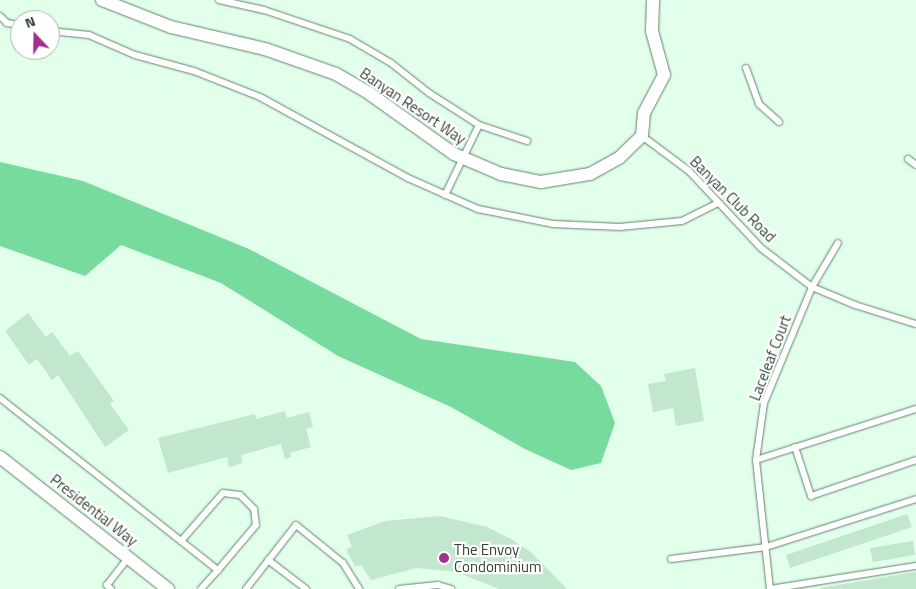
<!DOCTYPE html>
<html>
<head>
<meta charset="utf-8">
<style>
	body { margin:0 }
	#map { position:relative; width:916px; height:589px; overflow:hidden; background:#e2ffeb; font-family:"Titillium Web",sans-serif }
	div>[style] { position:absolute }
	[style*='--x'] { left:calc(var(--x)*1px); top:calc(var(--y)*1px); width:calc(var(--w)*1px); rotate:calc(var(--a)*1deg) }
	.water>* { inset:0; background:#77db9e }
	.building>* { inset:0; background:#c3e6ce }
	.roads { filter:drop-shadow(0 0 1px #62836d) drop-shadow(0 0 1px #62836d) }
	.lane>* { height:6px; margin:-3px; padding:0 3px; transform-origin:3px; border-radius:3px; background:#fff }
	.street>* { height:12px; margin:-6px; padding:0 6px; transform-origin:6px; border-radius:6px; background:#fff }
	.dots>* { width:14px; height:14px; translate:-50% -50%; box-sizing:border-box; border:2px solid #fff; border-radius:50% }
	span { translate:-50% -50%; white-space:nowrap; text-align:center; line-height:1.15; -webkit-text-stroke:4.5px #fff; paint-order:stroke }
	.street-label { font-size:15px; color:#334137 }
	.poi-label { font-size:15px; color:#334137 }
	.left { translate:0 -50%; text-align:left }
	.north { position:absolute; left:10px; top:10px; width:50px; height:50px; box-sizing:border-box; background:#fff; border:1px solid #adb3af; border-radius:50%; rotate:339deg; font-size:14px; font-weight:700; line-height:20px; text-align:center; color:#334137 }
	.north::after { content:''; display:block; margin:auto; width:18px; height:22px; background:#a0308d; clip-path:polygon(50% 0,100% 100%,50% 72%,0 100%) }
</style>
</head>
<body>
<div id="map">
	<div class="water">
		<i style="clip-path:polygon(0 162px,83px 181px,249px 249px,421px 339px,575px 362px,601px 386px,615px 423px,601px 463px,571px 470px,525px 449px,451px 407px,338px 356px,221px 283px,121px 245px,85px 276px,0 246px)"></i>
	</div>
	<div class="building">
		<i style="clip-path:polygon(28px 313px,46px 337px,52px 332px,70px 356px,78px 351px,114px 401px,110px 404px,129px 430px,105px 447px,58px 375px,52px 380px,37px 359px,29px 365px,5px 331px)"></i>
		<i style="clip-path:polygon(695px 368px,704px 421px,676px 426px,673px 408px,653px 412px,648px 384px,666px 381px,664px 374px)"></i>
		<i style="clip-path:polygon(285px 411px,287px 418px,309px 412px,313px 427px,306px 429px,311px 447px,290px 453px,291px 457px,285px 459px,281px 444px,241px 455px,243px 463px,229px 467px,227px 457px,168px 473px,158px 438px,255px 414px,256px 419px)"></i>
		<i style="clip-path:polygon(907px 514px,912px 527px,790px 568px,786px 555px)"></i>
		<i style="clip-path:polygon(440px 516px,487px 527px,511px 539px,530px 551px,567px 589px,499px 589px,457px 572px,417px 568px,371px 580px,361px 565px,355px 567px,346px 549px,352px 547px,347px 535px,385px 521px)"></i>
		<i style="clip-path:polygon(913px 541px,915px 555px,873px 562px,870px 548px)"></i>
		<i style="clip-path:polygon(916px 572px,916px 589px,821px 589px,820px 588px)"></i>
	</div>
	<div class="roads">
		<div class="lane">
			<i style="--x:219;--y:0;--w:46;--a:12.5"></i>
			<i style="--x:264;--y:10;--w:91;--a:18.6"></i>
			<i style="--x:350;--y:39;--w:48;--a:30.3"></i>
			<i style="--x:391;--y:63;--w:48;--a:38.3"></i>
			<i style="--x:429;--y:93;--w:59;--a:32.6"></i>
			<i style="--x:479;--y:125;--w:78;--a:115.9"></i>
			<i style="--x:0;--y:16;--w:10;--a:45"></i>
			<i style="--x:7;--y:23;--w:13;--a:9"></i>
			<i style="--x:50;--y:31;--w:39;--a:6"></i>
			<i style="--x:89;--y:35;--w:50;--a:23.5"></i>
			<i style="--x:135;--y:55;--w:61;--a:15.2"></i>
			<i style="--x:194;--y:71;--w:71;--a:21.5"></i>
			<i style="--x:260;--y:97;--w:169;--a:28.7"></i>
			<i style="--x:408;--y:178;--w:77;--a:23.9"></i>
			<i style="--x:478;--y:209;--w:76;--a:11.3"></i>
			<i style="--x:553;--y:224;--w:67;--a:2.6"></i>
			<i style="--x:620;--y:227;--w:62;--a:-5.5"></i>
			<i style="--x:682;--y:221;--w:40;--a:-26.6"></i>
			<i style="--x:746;--y:68;--w:38;--a:70"></i>
			<i style="--x:759;--y:104;--w:27;--a:42"></i>
			<i style="--x:479;--y:125;--w:51;--a:18.4"></i>
			<i style="--x:642;--y:136;--w:59;--a:36.7"></i>
			<i style="--x:689;--y:171;--w:105;--a:46.9"></i>
			<i style="--x:761;--y:248;--w:64;--a:37.4"></i>
			<i style="--x:812;--y:287;--w:47;--a:22.7"></i>
			<i style="--x:855;--y:305;--w:64;--a:17.3"></i>
			<i style="--x:908;--y:159;--w:10;--a:37"></i>
			<i style="--x:0;--y:398;--w:278;--a:38.3"></i>
			<i style="--x:218;--y:570;--w:25;--a:132"></i>
			<i style="--x:795;--y:447;--w:52;--a:71.9"></i>
			<i style="--x:811;--y:496;--w:111;--a:-18.9"></i>
			<i style="--x:756;--y:460;--w:168;--a:-17.7"></i>
			<i style="--x:181;--y:541;--w:64;--a:-48.8"></i>
			<i style="--x:223;--y:493;--w:17;--a:7"></i>
			<i style="--x:240;--y:495;--w:20;--a:45"></i>
			<i style="--x:254;--y:509;--w:16;--a:83"></i>
			<i style="--x:256;--y:525;--w:59;--a:130.2"></i>
			<i style="--x:671;--y:559;--w:96;--a:-7.2"></i>
			<i style="--x:766;--y:547;--w:157;--a:-17.7"></i>
			<i style="--x:268;--y:560;--w:48;--a:37.3"></i>
			<i style="--x:111;--y:589;--w:6;--a:-135"></i>
			<i style="--x:107;--y:585;--w:34;--a:-52"></i>
			<i style="--x:246;--y:589;--w:81;--a:-52"></i>
			<i style="--x:296;--y:525;--w:60;--a:39"></i>
			<i style="--x:343;--y:563;--w:31;--a:58"></i>
			<i style="--x:399;--y:589;--w:39;--a:-6"></i>
			<i style="--x:438;--y:585;--w:14;--a:17"></i>
			<i style="--x:770;--y:589;--w:130;--a:-96.2"></i>
			<i style="--x:756;--y:460;--w:58;--a:-82"></i>
			<i style="--x:764;--y:403;--w:126;--a:-67.5"></i>
			<i style="--x:812;--y:287;--w:51;--a:-59.4"></i>
			<i style="--x:770;--y:589;--w:148;--a:-9"></i>
		</div>
		<div class="street">
			<i style="--x:102;--y:0;--w:74;--a:21.4"></i>
			<i style="--x:171;--y:27;--w:97;--a:13.2"></i>
			<i style="--x:265;--y:49;--w:75;--a:19.4"></i>
			<i style="--x:336;--y:74;--w:39;--a:30"></i>
			<i style="--x:370;--y:94;--w:103;--a:35.5"></i>
			<i style="--x:454;--y:154;--w:51;--a:23.1"></i>
			<i style="--x:501;--y:174;--w:41;--a:11.3"></i>
			<i style="--x:541;--y:182;--w:50;--a:-9.3"></i>
			<i style="--x:590;--y:174;--w:33;--a:-29"></i>
			<i style="--x:619;--y:158;--w:32;--a:-44"></i>
			<i style="--x:642;--y:136;--w:23;--a:-85"></i>
			<i style="--x:644;--y:113;--w:43;--a:-62.2"></i>
			<i style="--x:664;--y:75;--w:46;--a:-105.3"></i>
			<i style="--x:652;--y:31;--w:31;--a:-88"></i>
			<i style="--x:0;--y:457;--w:214;--a:38.2"></i>
		</div>
	</div>
	<div class="dots">
		<i style="left:444px;top:558px;background:#a0308d"></i>
	</div>
	<div class="street-label">
		<span style="left:413px;top:106px;rotate:34deg">Banyan Resort Way</span>
		<span style="left:733px;top:199px;rotate:45deg">Banyan Club Road</span>
		<span style="left:770px;top:358px;rotate:-69deg">Laceleaf Court</span>
		<span style="left:94px;top:510px;rotate:38deg">Presidential Way</span>
	</div>
	<div class="poi-label">
		<span class="left" style="left:454px;top:558px">The Envoy<br>Condominium</span>
	</div>
	<div class="north">N</div>
</div>
</body>
</html>
